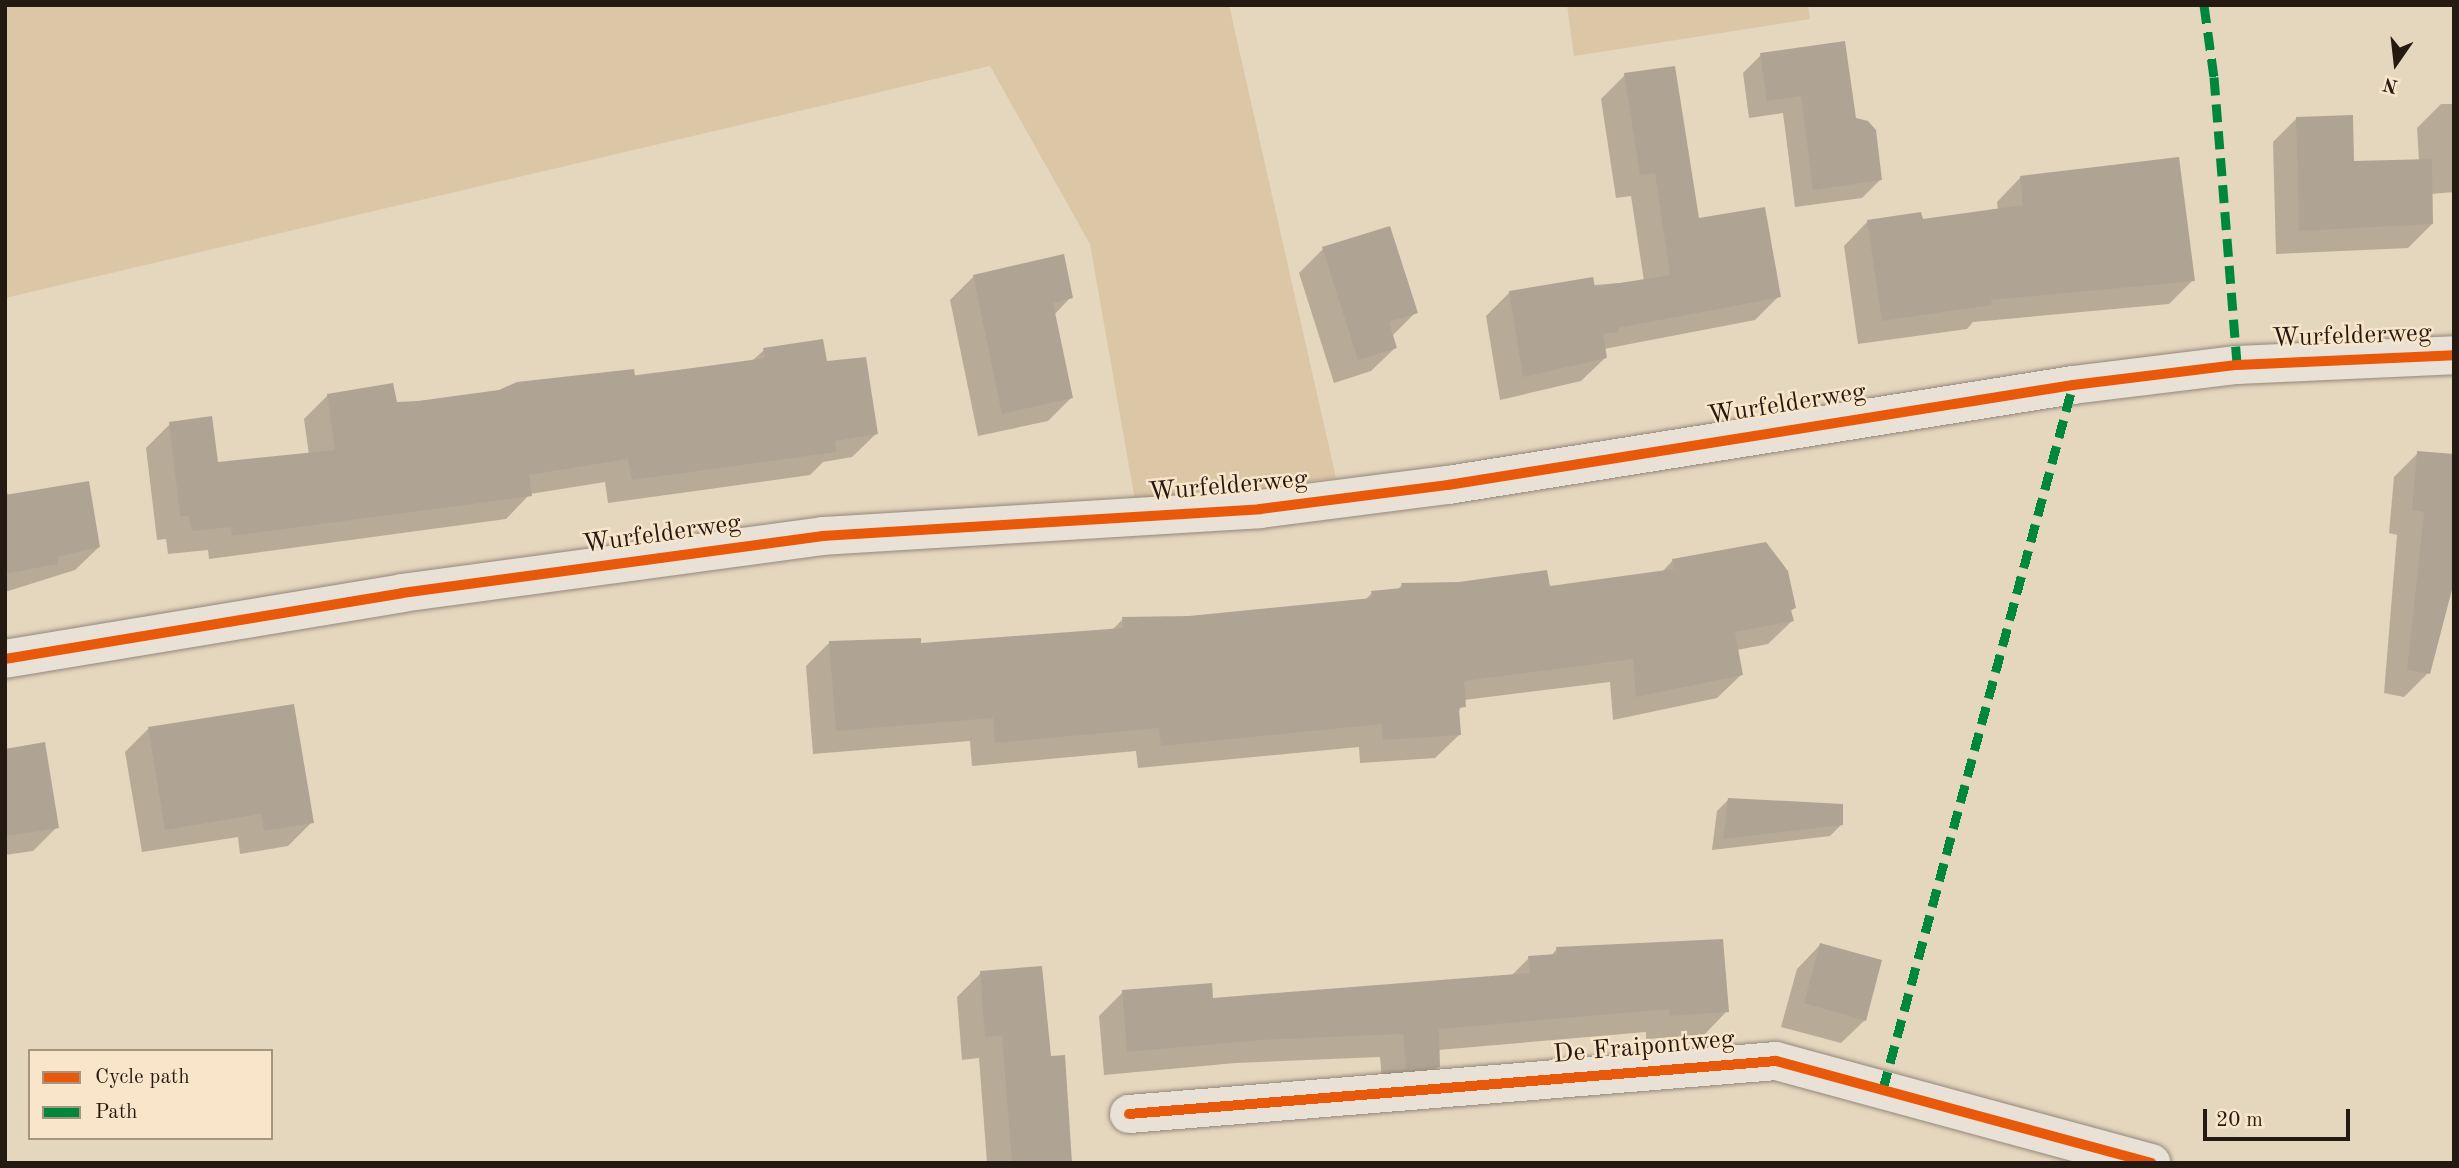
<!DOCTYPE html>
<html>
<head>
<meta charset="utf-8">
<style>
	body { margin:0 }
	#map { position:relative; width:2459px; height:1168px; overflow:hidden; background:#e5d6be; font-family:"Old Standard TT",serif }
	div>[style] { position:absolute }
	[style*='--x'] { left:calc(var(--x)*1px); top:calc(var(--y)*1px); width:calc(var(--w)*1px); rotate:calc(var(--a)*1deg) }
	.green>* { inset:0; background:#dbc6a6 }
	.shadow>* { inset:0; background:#0003 }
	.building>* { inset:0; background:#afa494 }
	.roads { filter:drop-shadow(0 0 2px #92887a) drop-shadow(0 0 2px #92887a) }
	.minor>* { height:38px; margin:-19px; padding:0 19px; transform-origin:19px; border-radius:19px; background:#e9e1d5 }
	.quiet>* { height:9px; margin-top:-4.5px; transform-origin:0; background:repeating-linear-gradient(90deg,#00873e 0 18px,transparent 0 27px) }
	.cycleway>* { height:10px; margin:-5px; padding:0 5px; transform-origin:5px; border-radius:5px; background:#e8590c }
	span { translate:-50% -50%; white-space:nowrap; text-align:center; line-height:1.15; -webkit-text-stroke:5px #f9e6ca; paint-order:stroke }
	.street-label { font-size:26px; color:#251a12 }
	.frame { position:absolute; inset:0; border:7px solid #251a12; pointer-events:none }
	.legend { position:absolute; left:28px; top:1049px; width:245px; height:91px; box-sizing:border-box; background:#f9e6ca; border:2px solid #a49480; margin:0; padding:9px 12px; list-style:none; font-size:21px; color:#251a12 }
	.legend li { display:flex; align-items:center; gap:14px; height:35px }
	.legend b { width:35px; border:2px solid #a49480 }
	.north { position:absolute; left:2361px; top:28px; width:70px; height:70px; -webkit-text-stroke:5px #f9e6ca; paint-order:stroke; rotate:194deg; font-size:19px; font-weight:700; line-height:28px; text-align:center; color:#251a12 }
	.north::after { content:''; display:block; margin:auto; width:24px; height:32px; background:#251a12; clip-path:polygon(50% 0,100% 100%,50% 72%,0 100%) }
	.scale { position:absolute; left:2203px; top:1109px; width:147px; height:32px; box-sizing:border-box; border:4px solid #251a12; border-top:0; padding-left:9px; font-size:21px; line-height:24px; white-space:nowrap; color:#251a12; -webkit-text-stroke:5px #f9e6ca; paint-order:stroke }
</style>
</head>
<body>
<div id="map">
	<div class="green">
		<i style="clip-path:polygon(5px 5px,1229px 5px,1336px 478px,1135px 500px,1090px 244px,990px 66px,5px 298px)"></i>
		<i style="clip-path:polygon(1567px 5px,1808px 5px,1810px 19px,1574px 56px)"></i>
	</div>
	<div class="shadow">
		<i style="clip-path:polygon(1761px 55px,1855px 119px,1881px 179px,1862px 198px,1795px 207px,1783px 113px,1749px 118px,1743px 73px)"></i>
		<i style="clip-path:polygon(1625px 75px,1698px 220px,1779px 296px,1755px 320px,1604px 349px,1605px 358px,1581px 381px,1500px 400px,1486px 316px,1510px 292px,1644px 281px,1631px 196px,1616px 198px,1601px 99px)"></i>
		<i style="clip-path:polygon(2441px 104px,2454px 104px,2454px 192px,2431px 194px,2432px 224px,2408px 248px,2276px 254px,2273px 142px,2297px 118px,2352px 162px,2419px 161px,2417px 128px)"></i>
		<i style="clip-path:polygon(2020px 178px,2193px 280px,2169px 304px,1973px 322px,1967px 329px,1858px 344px,1844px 246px,1867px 222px,1922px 221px,1998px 210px,1997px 202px)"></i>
		<i style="clip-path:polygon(1323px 249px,1416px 312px,1391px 337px,1395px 348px,1371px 371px,1334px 383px,1299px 273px)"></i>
		<i style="clip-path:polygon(974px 276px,1071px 297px,1054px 315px,1072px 397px,1048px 421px,978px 436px,950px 300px)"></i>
		<i style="clip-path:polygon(764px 350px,825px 363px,876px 434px,852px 457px,823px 462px,810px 475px,608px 503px,605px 482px,530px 494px,506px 519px,209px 559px,208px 550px,168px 554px,166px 539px,157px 540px,146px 448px,170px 424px,216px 464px,309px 455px,304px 419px,328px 395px,396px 404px,752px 361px)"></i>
		<i style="clip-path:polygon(2418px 453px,2454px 455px,2428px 673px,2404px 697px,2384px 693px,2397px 535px,2389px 533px,2394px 477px)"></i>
		<i style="clip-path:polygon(5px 483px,8px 496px,99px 547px,75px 570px,5px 592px)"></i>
		<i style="clip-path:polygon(1673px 560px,1794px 608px,1790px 612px,1792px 621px,1768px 644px,1737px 650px,1741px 675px,1717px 698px,1613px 720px,1610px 682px,1464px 700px,1458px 713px,1459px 735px,1435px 758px,1360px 763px,1359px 747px,1138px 768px,1136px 751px,972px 766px,970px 741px,813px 754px,806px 666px,829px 643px,919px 645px,1111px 631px,1123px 619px,1189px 617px,1364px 601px,1372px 593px,1397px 590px,1402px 585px,1548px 588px,1662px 572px)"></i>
		<i style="clip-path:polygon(149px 728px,312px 822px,288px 846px,240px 854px,238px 837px,142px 852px,125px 752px)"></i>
		<i style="clip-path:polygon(5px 751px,57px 827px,33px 851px,5px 855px)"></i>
		<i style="clip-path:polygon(1729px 799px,1842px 824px,1830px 836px,1712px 850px,1717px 811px)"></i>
		<i style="clip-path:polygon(1820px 945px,1865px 1020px,1841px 1043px,1781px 1027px,1797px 969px)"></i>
		<i style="clip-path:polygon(1557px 949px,1727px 1011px,1704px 1035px,1646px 1039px,1646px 1032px,1438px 1050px,1439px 1066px,1415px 1090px,1383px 1092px,1380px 1057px,1236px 1063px,1104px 1075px,1099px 1016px,1123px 992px,1211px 1000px,1511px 976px,1529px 958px,1550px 957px)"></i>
		<i style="clip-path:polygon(981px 973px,1049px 1058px,1070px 1163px,987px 1163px,979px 1058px,962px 1060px,957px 997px)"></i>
	</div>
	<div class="building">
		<i style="clip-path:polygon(1845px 41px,1856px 118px,1868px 121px,1876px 130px,1882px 180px,1813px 190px,1801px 96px,1767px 101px,1760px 53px)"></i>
		<i style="clip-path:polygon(1675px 66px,1699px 218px,1765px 207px,1781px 297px,1618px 328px,1618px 332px,1603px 334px,1607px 358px,1523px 377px,1509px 291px,1593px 277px,1595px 287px,1670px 275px,1655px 173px,1640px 175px,1624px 73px)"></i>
		<i style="clip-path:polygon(2353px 115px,2354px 161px,2432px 159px,2433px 224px,2299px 231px,2296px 117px)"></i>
		<i style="clip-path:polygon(2179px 157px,2195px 281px,1991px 300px,1992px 305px,1882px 321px,1867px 220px,1921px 212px,1923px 219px,2023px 205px,2020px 176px)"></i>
		<i style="clip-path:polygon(1390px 226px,1418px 313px,1389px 322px,1397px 348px,1358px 360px,1322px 247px)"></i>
		<i style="clip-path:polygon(1064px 254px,1073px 298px,1053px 303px,1073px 398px,1002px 414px,973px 275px)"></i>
		<i style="clip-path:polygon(823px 339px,827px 361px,866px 357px,878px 434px,835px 441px,836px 452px,632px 480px,628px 459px,529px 475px,532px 496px,232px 536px,231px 527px,192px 531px,189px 516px,180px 516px,169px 422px,212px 416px,218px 462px,335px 450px,327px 394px,393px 383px,397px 402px,418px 401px,499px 390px,517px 382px,634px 369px,635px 376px,765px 358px,763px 348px)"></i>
		<i style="clip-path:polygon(2417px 451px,2454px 454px,2454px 582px,2430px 674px,2407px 670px,2424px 512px,2412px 510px)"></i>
		<i style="clip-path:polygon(89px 481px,100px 547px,57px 557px,58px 564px,5px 574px,5px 495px)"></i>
		<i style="clip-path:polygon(1766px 542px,1788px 571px,1796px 608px,1791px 610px,1794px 621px,1735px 632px,1743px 675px,1636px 697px,1633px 659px,1464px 681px,1466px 707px,1459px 708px,1461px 735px,1383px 740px,1382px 724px,1161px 746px,1159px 728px,995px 743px,993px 718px,836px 731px,829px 641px,921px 638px,921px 643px,1123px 628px,1122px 617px,1189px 616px,1372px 598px,1371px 591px,1402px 588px,1401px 583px,1459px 582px,1547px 570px,1550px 586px,1674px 569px,1672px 559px)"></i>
		<i style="clip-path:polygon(294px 704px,314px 823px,264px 831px,261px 814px,165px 830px,148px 727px)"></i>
		<i style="clip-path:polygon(45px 742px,59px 828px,5px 836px,5px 749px)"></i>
		<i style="clip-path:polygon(1728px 798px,1843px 804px,1843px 825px,1723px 839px)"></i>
		<i style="clip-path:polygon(1723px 939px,1729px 1012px,1670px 1016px,1669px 1009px,1439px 1029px,1440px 1067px,1406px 1069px,1403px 1034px,1261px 1040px,1127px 1052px,1122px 990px,1212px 983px,1213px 998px,1530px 973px,1528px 956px,1557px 954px,1556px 947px)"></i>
		<i style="clip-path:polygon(1820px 943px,1882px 960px,1866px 1021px,1804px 1003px)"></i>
		<i style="clip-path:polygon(1042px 966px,1051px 1056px,1065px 1055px,1072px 1163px,1012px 1163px,1002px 1035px,985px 1037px,980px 971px)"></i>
	</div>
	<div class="roads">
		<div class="minor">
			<i style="--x:5;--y:659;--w:402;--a:-9.4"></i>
			<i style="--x:402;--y:593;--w:425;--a:-7.7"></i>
			<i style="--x:823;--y:536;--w:438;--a:-3.5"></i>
			<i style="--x:1260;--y:509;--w:190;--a:-7.3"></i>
			<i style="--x:1448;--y:485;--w:633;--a:-9.09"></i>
			<i style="--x:2073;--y:385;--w:165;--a:-7"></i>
			<i style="--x:2237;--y:365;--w:217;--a:-2.6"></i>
			<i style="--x:1129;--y:1114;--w:649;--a:-4.68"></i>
			<i style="--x:1776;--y:1061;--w:389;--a:15.2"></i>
		</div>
	</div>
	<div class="quiet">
		<i style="--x:2204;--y:5;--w:73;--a:82.1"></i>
		<i style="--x:2214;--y:77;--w:289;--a:85.4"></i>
		<i style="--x:1883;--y:1089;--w:729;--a:-74.9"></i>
	</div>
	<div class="cycleway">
		<i style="--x:5;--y:659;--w:402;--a:-9.4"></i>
		<i style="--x:402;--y:593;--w:425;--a:-7.7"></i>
		<i style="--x:823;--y:536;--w:438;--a:-3.5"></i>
		<i style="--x:1260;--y:509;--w:190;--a:-7.3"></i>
		<i style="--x:1448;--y:485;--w:633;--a:-9.09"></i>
		<i style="--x:2073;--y:385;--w:165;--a:-7"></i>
		<i style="--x:2237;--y:365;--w:217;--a:-2.6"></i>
		<i style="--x:1129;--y:1114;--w:649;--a:-4.68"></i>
		<i style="--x:1776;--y:1061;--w:389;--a:15.2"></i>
	</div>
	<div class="street-label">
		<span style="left:2352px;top:337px;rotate:-2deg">Wurfelderweg</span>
		<span style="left:1787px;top:405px;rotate:-9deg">Wurfelderweg</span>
		<span style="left:1228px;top:487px;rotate:-5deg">Wurfelderweg</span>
		<span style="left:662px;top:535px;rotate:-8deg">Wurfelderweg</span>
		<span style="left:1644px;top:1048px;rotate:-5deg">De Fraipontweg</span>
	</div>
	<div class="frame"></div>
	<ul class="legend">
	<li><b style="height:9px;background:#e8590c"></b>Cycle path</li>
	<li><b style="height:9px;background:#00873e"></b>Path</li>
	</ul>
	<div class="north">N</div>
	<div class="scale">20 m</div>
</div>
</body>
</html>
